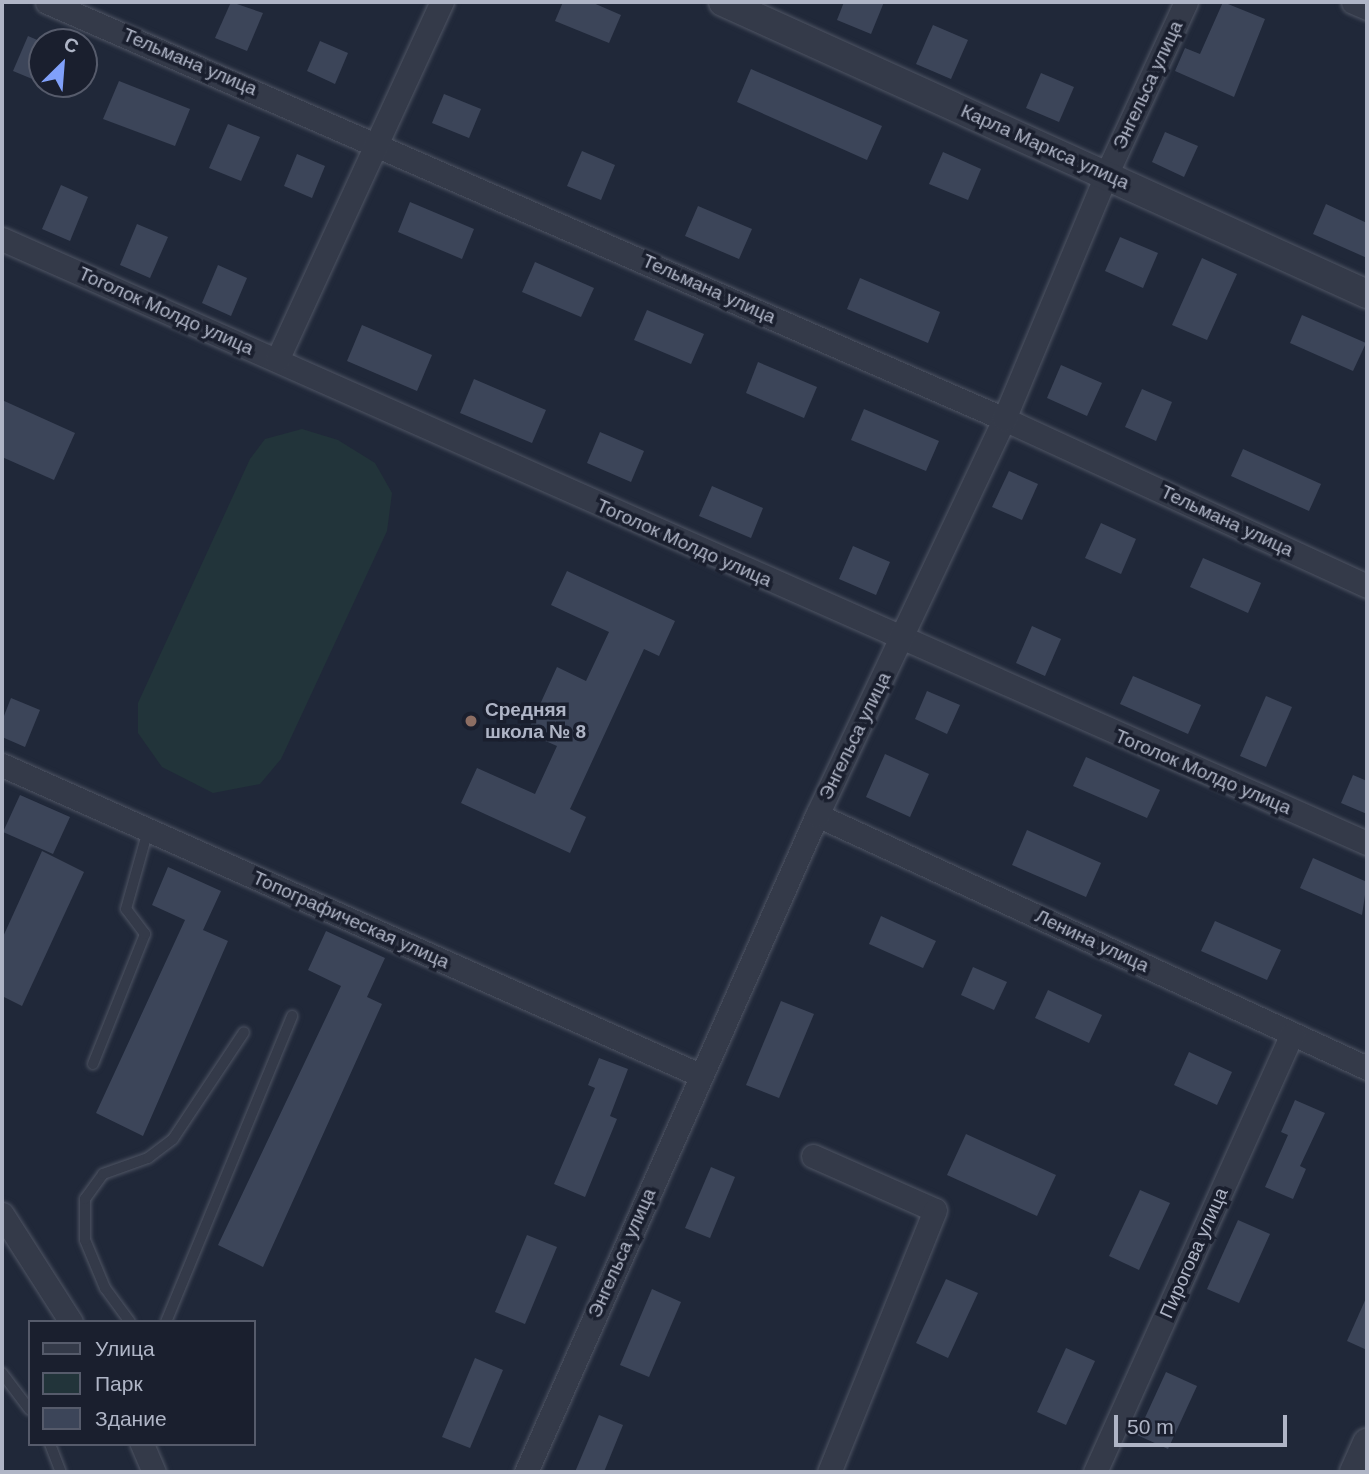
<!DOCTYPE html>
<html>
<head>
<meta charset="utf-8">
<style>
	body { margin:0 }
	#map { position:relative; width:1369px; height:1474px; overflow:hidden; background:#202839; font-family:Arial,sans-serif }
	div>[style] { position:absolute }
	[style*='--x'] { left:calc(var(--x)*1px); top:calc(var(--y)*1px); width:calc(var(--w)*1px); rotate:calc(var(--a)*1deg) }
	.green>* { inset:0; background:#22343a }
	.building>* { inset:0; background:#3c4559 }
	.roads { filter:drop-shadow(0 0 2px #4f5564) drop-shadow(0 0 2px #4f5564) }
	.service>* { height:10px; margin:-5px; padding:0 5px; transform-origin:5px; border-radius:5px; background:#343a49 }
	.minor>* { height:23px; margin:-11.5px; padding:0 11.5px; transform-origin:11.5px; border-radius:11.5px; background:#343a49 }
	.tertiary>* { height:28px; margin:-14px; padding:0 14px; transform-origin:14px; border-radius:14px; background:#343a49 }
	.dots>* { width:19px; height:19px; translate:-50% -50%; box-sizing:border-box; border:4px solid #1a1f2e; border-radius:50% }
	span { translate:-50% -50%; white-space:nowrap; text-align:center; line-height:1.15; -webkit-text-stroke:7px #1a1f2e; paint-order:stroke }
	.street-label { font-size:19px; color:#afb5c6 }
	.poi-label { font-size:19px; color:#afb5c6; font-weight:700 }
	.left { translate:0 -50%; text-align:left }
	.frame { position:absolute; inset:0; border:4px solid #afb5c6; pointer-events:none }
	.legend { position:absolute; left:28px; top:1320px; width:228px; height:126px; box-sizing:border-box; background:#1a1f2e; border:2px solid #565b6b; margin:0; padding:9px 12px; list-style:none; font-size:21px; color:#afb5c6 }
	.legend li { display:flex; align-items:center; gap:14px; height:35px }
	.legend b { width:35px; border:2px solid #565b6b }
	.north { position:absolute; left:28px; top:28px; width:70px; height:70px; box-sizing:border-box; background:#1a1f2e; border:2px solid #565b6b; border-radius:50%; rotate:25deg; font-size:19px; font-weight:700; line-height:28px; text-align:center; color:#afb5c6 }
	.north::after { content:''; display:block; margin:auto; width:24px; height:32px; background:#80a0fa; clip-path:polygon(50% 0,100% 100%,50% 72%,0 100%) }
	.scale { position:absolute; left:1114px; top:1415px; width:173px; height:32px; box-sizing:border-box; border:4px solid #afb5c6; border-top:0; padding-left:9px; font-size:21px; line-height:24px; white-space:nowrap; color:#afb5c6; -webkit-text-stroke:5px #1a1f2e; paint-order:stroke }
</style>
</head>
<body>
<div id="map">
	<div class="green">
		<i style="clip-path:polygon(302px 429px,338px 440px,375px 463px,392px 493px,387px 531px,281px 759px,260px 784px,213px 793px,162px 767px,138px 733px,138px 703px,250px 459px,265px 439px)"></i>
	</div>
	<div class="building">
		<i style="clip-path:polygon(231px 2px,263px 13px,247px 51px,215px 38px)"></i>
		<i style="clip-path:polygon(563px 2px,591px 2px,621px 15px,609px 43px,555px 21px)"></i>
		<i style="clip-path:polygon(844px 2px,884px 2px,871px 34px,837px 20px)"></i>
		<i style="clip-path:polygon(1223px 2px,1265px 19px,1234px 97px,1175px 71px,1185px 48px,1200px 54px)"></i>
		<i style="clip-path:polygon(933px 25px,968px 40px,951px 79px,916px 64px)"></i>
		<i style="clip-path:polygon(28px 36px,42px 42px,42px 83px,13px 71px)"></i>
		<i style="clip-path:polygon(320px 41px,348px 53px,335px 84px,307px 71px)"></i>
		<i style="clip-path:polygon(751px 69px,882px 126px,867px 160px,737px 102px)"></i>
		<i style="clip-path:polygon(1041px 73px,1074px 87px,1059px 122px,1026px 108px)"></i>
		<i style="clip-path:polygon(119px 81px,190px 109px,175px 146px,103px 119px)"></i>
		<i style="clip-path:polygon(444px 94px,481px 109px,469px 138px,432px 123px)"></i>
		<i style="clip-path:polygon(228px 124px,260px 137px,241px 181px,209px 168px)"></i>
		<i style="clip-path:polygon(1165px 132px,1198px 146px,1184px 177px,1152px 162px)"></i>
		<i style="clip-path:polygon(582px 151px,615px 165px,601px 200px,567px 186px)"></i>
		<i style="clip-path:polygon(943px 152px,981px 169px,968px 200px,929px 184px)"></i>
		<i style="clip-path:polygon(297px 154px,325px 166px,312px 198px,284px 186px)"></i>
		<i style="clip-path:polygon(61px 185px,88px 197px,70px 241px,42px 229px)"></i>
		<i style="clip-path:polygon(410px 202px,474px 229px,462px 259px,398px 232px)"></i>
		<i style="clip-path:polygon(1326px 204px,1367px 223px,1367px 258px,1313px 234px)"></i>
		<i style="clip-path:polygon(698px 206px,752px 229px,739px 259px,685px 236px)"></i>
		<i style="clip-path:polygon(137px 224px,168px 237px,150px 278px,120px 265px)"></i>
		<i style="clip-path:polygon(1120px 237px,1158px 253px,1143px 288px,1105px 271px)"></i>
		<i style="clip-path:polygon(1202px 258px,1237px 274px,1207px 340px,1172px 325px)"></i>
		<i style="clip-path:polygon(535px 262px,594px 288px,581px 317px,522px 292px)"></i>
		<i style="clip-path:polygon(218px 265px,247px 278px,231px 316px,202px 303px)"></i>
		<i style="clip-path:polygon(860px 278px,940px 312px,928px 343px,847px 309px)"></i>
		<i style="clip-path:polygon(647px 310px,704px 334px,691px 364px,634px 340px)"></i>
		<i style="clip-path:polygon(1302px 315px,1366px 343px,1353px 371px,1290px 343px)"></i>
		<i style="clip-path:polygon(362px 325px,432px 355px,417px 391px,347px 361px)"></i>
		<i style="clip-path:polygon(758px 362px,817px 387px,804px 418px,746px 393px)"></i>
		<i style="clip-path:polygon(1061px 365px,1102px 383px,1087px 416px,1047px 398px)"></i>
		<i style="clip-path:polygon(474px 379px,546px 410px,532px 443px,460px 413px)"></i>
		<i style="clip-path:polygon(1142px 389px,1172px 402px,1156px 441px,1125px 427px)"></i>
		<i style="clip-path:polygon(2px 400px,75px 433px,54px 480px,2px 457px)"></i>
		<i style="clip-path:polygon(864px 409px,939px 441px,926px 471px,851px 440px)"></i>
		<i style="clip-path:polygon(600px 432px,644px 451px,631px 482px,587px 463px)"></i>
		<i style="clip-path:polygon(1243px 449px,1321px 484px,1309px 511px,1231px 476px)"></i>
		<i style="clip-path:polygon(1009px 471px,1038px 484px,1022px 520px,992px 507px)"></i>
		<i style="clip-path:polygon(712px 486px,763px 508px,751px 538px,699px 516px)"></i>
		<i style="clip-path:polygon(1101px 523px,1136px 539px,1121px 574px,1085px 558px)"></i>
		<i style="clip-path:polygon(853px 546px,890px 562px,876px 595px,839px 579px)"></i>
		<i style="clip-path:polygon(1203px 558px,1261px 583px,1248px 613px,1190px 587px)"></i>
		<i style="clip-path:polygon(567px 571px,675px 621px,659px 656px,644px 649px,570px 809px,586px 817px,570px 853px,461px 803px,477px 768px,535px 794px,557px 746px,527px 733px,557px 667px,586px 681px,609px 632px,551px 605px)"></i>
		<i style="clip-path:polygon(1032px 626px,1061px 639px,1045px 676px,1016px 663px)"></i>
		<i style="clip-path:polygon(1133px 676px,1201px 705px,1188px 734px,1120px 704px)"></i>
		<i style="clip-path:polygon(927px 691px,960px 705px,947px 734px,915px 719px)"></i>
		<i style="clip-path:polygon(1266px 696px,1292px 707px,1266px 767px,1240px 756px)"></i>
		<i style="clip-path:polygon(11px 698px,40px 710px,25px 747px,2px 737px,2px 721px)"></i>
		<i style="clip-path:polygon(885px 754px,929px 774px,910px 817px,866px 797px)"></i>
		<i style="clip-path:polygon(1086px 757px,1160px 790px,1147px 818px,1073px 786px)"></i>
		<i style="clip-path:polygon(1353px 775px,1367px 781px,1367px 814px,1341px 803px)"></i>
		<i style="clip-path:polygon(20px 795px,70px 817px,53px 854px,3px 832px)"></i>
		<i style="clip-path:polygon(1027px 830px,1101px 863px,1086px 897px,1012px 865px)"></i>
		<i style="clip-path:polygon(42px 851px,84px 872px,22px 1006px,2px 996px,2px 939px)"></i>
		<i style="clip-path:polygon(1313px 858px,1367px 882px,1362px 915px,1300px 888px)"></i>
		<i style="clip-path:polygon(168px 867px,221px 891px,203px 930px,228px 941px,143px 1136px,96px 1113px,185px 920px,152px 905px)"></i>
		<i style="clip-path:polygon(881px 916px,936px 941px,923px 968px,869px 944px)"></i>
		<i style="clip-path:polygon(1215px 921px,1281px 950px,1267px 980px,1201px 951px)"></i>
		<i style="clip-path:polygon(326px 931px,385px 958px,367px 997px,382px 1004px,263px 1267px,218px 1245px,341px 986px,308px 970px)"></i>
		<i style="clip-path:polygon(973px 967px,1007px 982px,994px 1010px,961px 995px)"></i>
		<i style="clip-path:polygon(1048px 990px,1102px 1015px,1089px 1043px,1035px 1018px)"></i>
		<i style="clip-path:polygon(781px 1001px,814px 1014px,779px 1098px,746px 1085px)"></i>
		<i style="clip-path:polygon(1189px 1052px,1232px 1072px,1217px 1105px,1174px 1085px)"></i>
		<i style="clip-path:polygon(599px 1058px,628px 1069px,610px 1116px,617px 1119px,585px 1197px,554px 1184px,595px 1088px,588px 1085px)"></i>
		<i style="clip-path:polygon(1295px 1100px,1325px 1113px,1300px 1166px,1306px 1169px,1293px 1199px,1265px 1187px,1288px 1135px,1281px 1132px)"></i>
		<i style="clip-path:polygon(966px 1134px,1056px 1175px,1037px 1216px,947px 1175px)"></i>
		<i style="clip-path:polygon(711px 1167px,735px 1177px,710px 1238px,685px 1228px)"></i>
		<i style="clip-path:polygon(1140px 1190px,1170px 1203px,1139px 1270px,1109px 1256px)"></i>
		<i style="clip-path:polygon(1238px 1220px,1270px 1234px,1239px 1303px,1207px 1289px)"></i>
		<i style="clip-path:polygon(527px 1235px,557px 1247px,525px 1324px,495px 1312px)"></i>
		<i style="clip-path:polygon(946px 1279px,978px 1293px,948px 1358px,916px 1343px)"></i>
		<i style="clip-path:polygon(652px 1289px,681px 1302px,649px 1377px,620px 1365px)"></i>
		<i style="clip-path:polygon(1367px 1296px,1367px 1350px,1347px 1341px)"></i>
		<i style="clip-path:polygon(1066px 1348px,1095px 1361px,1066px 1425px,1037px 1412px)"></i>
		<i style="clip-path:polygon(475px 1358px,503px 1370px,470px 1448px,442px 1437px)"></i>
		<i style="clip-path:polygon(1166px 1372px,1197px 1386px,1168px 1449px,1137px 1435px)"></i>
		<i style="clip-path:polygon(599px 1415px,623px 1425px,604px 1472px,575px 1472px)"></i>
	</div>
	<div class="roads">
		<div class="service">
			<i style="--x:93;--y:1064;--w:140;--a:-68.2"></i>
			<i style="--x:145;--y:934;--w:31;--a:-127"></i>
			<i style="--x:126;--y:909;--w:82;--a:-74.4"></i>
			<i style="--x:130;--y:1322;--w:42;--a:-126.3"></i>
			<i style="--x:105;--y:1288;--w:52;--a:-112.6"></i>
			<i style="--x:85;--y:1240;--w:41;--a:-90"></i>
			<i style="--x:85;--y:1199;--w:31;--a:-54"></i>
			<i style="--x:103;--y:1174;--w:48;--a:-19.6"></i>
			<i style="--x:148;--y:1158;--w:31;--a:-37"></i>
			<i style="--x:173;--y:1139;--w:128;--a:-56.4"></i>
			<i style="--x:166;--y:1322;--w:331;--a:-67.6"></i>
			<i style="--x:2;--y:1373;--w:46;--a:52.9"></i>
			<i style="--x:50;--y:1444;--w:30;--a:69"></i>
		</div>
		<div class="minor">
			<i style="--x:47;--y:2;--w:1044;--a:23.54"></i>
			<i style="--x:1004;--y:419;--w:400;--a:24.7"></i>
			<i style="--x:1353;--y:2;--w:15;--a:23"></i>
			<i style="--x:2;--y:239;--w:1493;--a:23.87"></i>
			<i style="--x:277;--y:360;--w:394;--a:-65.3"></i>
			<i style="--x:2;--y:765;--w:764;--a:23.95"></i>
			<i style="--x:817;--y:815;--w:605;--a:24.7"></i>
			<i style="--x:813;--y:1156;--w:133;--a:23.9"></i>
			<i style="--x:935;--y:1210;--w:283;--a:112"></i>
			<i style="--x:2;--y:1214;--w:128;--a:57.4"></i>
			<i style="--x:142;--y:1444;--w:30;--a:67"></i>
			<i style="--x:526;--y:1472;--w:719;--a:-66.11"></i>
			<i style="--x:817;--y:815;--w:438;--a:-64.7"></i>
			<i style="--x:1004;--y:419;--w:264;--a:-67.3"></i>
			<i style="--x:1106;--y:175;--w:191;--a:-65.2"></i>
			<i style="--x:1095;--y:1472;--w:480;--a:-65.8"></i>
		</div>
		<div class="tertiary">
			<i style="--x:723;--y:2;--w:707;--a:24.39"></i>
			<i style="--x:1354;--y:1472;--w:32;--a:-66"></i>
		</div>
	</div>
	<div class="dots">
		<i style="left:471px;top:721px;background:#8d6e63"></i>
	</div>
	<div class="street-label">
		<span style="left:190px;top:62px;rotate:23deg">Тельмана улица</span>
		<span style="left:1148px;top:85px;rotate:-65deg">Энгельса улица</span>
		<span style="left:1045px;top:147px;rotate:24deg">Карла Маркса улица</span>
		<span style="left:709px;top:289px;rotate:24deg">Тельмана улица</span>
		<span style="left:166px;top:311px;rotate:24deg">Тоголок Молдо улица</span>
		<span style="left:1227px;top:521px;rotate:25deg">Тельмана улица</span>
		<span style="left:684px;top:543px;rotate:24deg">Тоголок Молдо улица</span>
		<span style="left:855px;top:736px;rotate:-64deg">Энгельса улица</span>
		<span style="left:1203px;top:772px;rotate:23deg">Тоголок Молдо улица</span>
		<span style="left:351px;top:920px;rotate:24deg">Топографическая улица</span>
		<span style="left:1092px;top:941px;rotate:25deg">Ленина улица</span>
		<span style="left:622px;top:1253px;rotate:-66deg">Энгельса улица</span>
		<span style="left:1194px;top:1253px;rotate:-66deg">Пирогова улица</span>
	</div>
	<div class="poi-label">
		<span class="left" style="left:485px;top:721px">Средняя<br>школа № 8</span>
	</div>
	<div class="frame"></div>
	<ul class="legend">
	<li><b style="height:9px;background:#343a49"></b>Улица</li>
	<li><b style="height:19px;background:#22343a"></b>Парк</li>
	<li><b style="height:19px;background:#3c4559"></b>Здание</li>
	</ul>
	<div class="north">С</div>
	<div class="scale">50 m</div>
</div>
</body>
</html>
